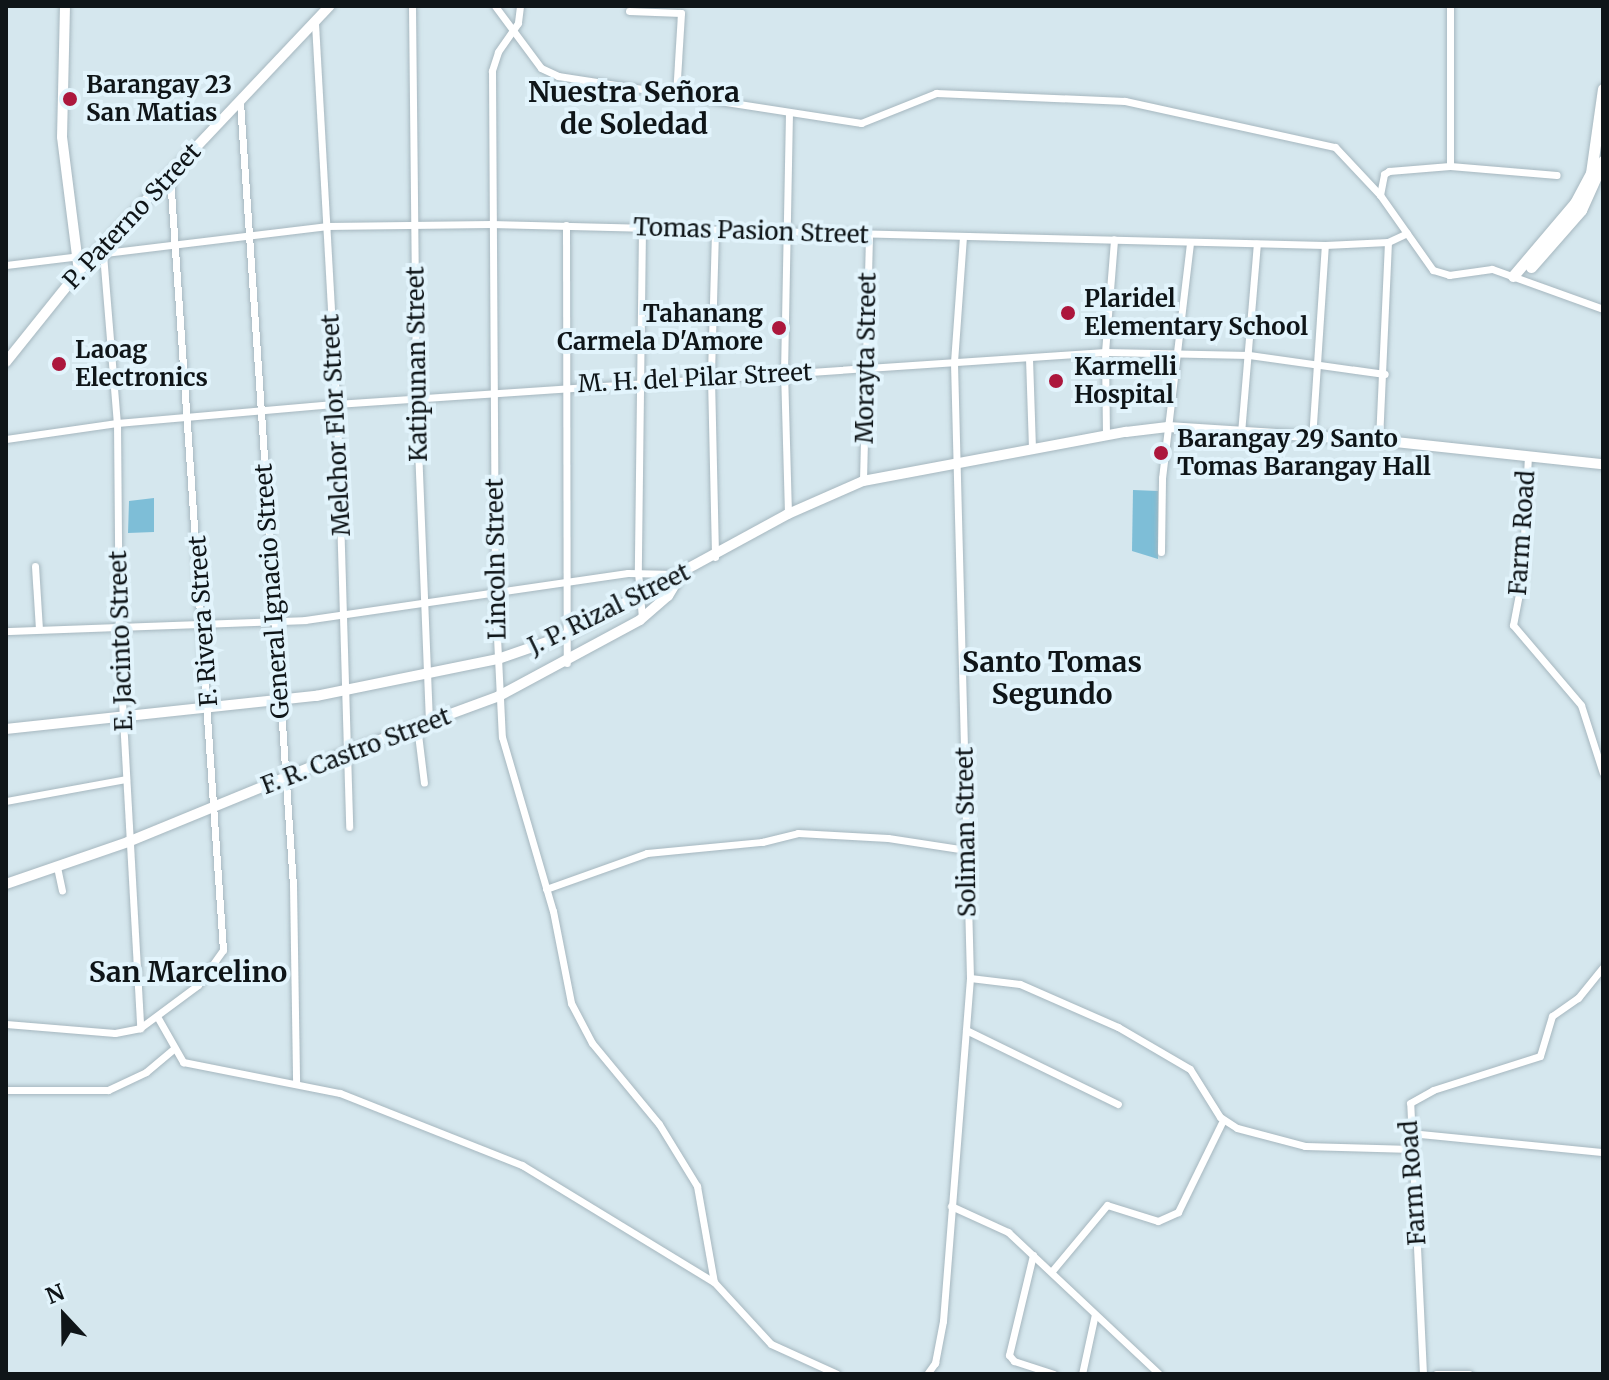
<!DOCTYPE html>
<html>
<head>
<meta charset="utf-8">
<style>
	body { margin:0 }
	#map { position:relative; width:1609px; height:1380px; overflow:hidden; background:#d5e7ee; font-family:Merriweather,serif }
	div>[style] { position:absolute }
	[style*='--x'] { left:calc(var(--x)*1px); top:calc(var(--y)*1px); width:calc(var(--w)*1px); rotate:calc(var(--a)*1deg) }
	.green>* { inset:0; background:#7ebed7 }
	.roads { filter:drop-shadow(0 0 2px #a6b7bf) drop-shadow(0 0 2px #a6b7bf) }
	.street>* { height:7px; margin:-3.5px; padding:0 3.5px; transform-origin:3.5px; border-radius:3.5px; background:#fff }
	.secondary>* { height:10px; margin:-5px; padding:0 5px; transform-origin:5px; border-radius:5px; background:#fff }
	.primary>* { height:11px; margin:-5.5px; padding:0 5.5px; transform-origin:5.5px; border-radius:5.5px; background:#fff }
	.dots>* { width:22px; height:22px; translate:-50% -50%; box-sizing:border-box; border:4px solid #e2f4fc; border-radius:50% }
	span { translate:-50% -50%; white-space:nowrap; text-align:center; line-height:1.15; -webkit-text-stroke:8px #e2f4fc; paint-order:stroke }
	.poi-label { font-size:24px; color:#0f1518; font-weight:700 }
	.left { translate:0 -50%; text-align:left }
	.right { translate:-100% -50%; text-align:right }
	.street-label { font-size:24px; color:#0f1518 }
	.quarter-label { font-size:28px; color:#0f1518; font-weight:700 }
	.frame { position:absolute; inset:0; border:8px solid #0f1518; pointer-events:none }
	.north { position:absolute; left:24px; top:1276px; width:80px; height:80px; -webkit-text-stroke:6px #e2f4fc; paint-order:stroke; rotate:338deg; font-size:22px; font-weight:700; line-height:32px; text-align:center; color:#0f1518 }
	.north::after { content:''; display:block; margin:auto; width:28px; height:36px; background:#0f1518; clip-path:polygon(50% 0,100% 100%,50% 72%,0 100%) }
</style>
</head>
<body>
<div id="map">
	<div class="green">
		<i style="clip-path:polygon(1133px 490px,1158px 491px,1158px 559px,1132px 551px)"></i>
		<i style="clip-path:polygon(154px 498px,154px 532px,128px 533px,129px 501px)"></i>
	</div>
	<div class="roads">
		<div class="street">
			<i style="--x:412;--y:6;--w:392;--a:89.4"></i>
			<i style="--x:416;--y:398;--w:324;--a:87.7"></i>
			<i style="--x:495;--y:6;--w:77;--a:53.4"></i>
			<i style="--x:541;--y:68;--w:19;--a:25"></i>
			<i style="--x:558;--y:76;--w:307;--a:8.8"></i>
			<i style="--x:861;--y:123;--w:81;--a:-21.8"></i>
			<i style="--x:936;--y:93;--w:189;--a:2.4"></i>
			<i style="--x:1125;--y:101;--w:215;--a:12.4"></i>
			<i style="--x:1335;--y:147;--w:66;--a:46.8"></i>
			<i style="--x:1380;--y:195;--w:92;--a:54.8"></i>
			<i style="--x:1433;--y:270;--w:17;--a:17"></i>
			<i style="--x:1449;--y:275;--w:43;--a:-7.9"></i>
			<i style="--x:1492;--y:269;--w:118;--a:19.8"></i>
			<i style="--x:520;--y:6;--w:17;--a:97"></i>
			<i style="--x:518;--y:23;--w:35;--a:125"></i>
			<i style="--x:498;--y:52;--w:20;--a:108"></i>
			<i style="--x:492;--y:71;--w:525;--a:89.67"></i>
			<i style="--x:495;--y:596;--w:141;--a:87.2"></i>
			<i style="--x:502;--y:737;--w:181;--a:73.7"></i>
			<i style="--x:553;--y:911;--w:94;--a:78.9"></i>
			<i style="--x:571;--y:1003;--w:45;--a:62.3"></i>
			<i style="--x:592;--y:1043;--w:105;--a:50.4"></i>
			<i style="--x:659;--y:1124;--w:73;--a:58.5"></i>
			<i style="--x:697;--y:1186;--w:97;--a:80"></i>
			<i style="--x:1450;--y:6;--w:160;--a:90"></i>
			<i style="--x:629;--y:11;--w:52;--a:2.2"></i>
			<i style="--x:681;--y:13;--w:82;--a:93.5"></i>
			<i style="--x:315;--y:23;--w:392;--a:86.8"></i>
			<i style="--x:337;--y:414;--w:413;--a:88.3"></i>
			<i style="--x:240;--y:102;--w:785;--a:86.13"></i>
			<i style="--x:293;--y:885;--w:197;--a:89.1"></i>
			<i style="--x:1380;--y:195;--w:21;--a:-79"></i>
			<i style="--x:1384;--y:174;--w:6;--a:-31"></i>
			<i style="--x:1389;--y:171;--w:61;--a:-4.7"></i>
			<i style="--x:1450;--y:166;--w:107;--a:4.8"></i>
			<i style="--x:566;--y:225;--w:438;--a:89.9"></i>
			<i style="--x:642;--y:228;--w:344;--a:90.7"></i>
			<i style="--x:638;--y:572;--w:46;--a:85"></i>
			<i style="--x:715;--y:231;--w:147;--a:91.6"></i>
			<i style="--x:711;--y:378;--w:179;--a:88.7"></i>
			<i style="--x:103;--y:254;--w:170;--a:85.3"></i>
			<i style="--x:117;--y:423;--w:224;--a:89.5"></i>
			<i style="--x:119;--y:647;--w:382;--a:86.8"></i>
			<i style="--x:6;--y:265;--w:322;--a:-6.9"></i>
			<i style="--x:326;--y:226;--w:165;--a:-0.7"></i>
			<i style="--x:491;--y:224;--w:834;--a:1.44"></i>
			<i style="--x:1325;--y:245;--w:63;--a:-2.7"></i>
			<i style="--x:1388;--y:242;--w:21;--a:-25"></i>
			<i style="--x:1029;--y:358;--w:90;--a:88.1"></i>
			<i style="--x:1241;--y:433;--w:190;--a:-85.2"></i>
			<i style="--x:1106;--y:435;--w:83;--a:-90.7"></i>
			<i style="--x:1105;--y:352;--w:113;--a:-85.4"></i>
			<i style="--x:6;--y:439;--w:112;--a:-8.2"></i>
			<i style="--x:117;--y:423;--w:220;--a:-5"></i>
			<i style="--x:336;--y:404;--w:771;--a:-3.87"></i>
			<i style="--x:1105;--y:352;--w:144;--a:1.2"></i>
			<i style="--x:1249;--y:355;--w:137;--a:8"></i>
			<i style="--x:1312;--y:439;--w:194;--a:-86.2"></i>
			<i style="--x:1379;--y:440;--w:198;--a:-87.4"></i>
			<i style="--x:1528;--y:455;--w:123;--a:92.8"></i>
			<i style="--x:1522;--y:578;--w:48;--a:100.8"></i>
			<i style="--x:1513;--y:625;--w:105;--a:49.6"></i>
			<i style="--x:1581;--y:705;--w:71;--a:72.1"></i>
			<i style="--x:863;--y:481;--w:246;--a:-88.6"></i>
			<i style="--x:788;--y:514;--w:141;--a:-91.6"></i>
			<i style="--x:784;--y:373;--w:261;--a:-88.9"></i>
			<i style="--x:1161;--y:552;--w:74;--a:-89.2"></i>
			<i style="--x:1162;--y:478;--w:237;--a:-83.2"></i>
			<i style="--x:35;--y:566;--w:63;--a:86.4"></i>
			<i style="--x:6;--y:631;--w:299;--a:-2.1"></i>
			<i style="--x:305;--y:620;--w:326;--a:-8.3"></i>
			<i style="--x:628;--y:573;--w:48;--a:1.2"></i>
			<i style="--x:417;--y:726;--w:57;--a:83"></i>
			<i style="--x:6;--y:801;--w:122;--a:-10.4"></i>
			<i style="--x:57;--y:867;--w:24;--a:78"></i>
			<i style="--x:546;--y:889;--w:107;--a:-19.6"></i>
			<i style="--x:647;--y:853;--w:116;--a:-5.5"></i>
			<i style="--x:762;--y:842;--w:37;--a:-14"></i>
			<i style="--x:798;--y:833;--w:90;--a:3.2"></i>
			<i style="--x:888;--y:838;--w:79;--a:8.7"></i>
			<i style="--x:970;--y:978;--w:50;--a:6.8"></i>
			<i style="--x:1020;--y:984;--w:107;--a:23.7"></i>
			<i style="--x:1118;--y:1027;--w:83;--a:30.3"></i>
			<i style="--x:1190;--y:1069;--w:57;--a:58"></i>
			<i style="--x:1220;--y:1117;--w:20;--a:33"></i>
			<i style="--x:1237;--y:1128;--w:70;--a:14.8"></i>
			<i style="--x:1305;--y:1146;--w:107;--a:1.6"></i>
			<i style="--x:158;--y:1018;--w:51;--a:60.4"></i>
			<i style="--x:183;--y:1062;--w:160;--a:11.2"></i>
			<i style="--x:340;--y:1093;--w:196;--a:21.6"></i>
			<i style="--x:522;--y:1165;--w:225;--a:31.4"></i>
			<i style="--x:714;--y:1282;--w:84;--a:47.4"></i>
			<i style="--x:771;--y:1344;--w:72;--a:24.4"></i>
			<i style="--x:6;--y:1024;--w:109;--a:4.7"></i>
			<i style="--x:115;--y:1033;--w:25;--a:-11"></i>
			<i style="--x:140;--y:1028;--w:72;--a:-36.6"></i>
			<i style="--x:198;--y:985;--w:43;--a:-54.5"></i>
			<i style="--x:223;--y:950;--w:776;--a:-93.92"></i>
			<i style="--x:966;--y:1030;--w:169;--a:26"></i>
			<i style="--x:6;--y:1090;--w:102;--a:0"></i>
			<i style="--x:108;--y:1090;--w:42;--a:-25.3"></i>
			<i style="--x:146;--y:1072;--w:35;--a:-40"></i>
			<i style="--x:1411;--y:1133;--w:193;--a:5.7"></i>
			<i style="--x:951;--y:1206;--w:63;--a:24.5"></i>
			<i style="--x:1008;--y:1232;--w:207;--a:43.2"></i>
			<i style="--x:1033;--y:1255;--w:103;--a:103.5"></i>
			<i style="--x:1009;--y:1355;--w:8;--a:50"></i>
			<i style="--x:1014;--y:1361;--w:42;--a:18"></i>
			<i style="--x:1052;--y:1271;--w:86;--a:-50.2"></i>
			<i style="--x:1107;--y:1205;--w:53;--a:17.4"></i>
			<i style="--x:1158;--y:1221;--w:22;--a:-24"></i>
			<i style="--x:1178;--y:1212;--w:102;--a:-63.9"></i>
			<i style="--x:927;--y:1374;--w:14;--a:-54"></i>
			<i style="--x:935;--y:1363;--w:43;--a:-79.2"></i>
			<i style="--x:943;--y:1321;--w:344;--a:-85.5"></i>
			<i style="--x:970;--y:978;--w:616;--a:-91.49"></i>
			<i style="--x:954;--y:362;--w:125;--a:-85.9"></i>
			<i style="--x:1082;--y:1374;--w:61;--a:-77.8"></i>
			<i style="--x:1423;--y:1374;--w:271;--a:-92.7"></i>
			<i style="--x:1410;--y:1103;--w:26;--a:-29"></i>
			<i style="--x:1433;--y:1090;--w:112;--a:-17.6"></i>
			<i style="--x:1540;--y:1056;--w:42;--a:-73.3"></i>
			<i style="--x:1552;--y:1016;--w:32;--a:-35"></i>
			<i style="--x:1578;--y:998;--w:40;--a:-51"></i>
			<i style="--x:1436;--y:1374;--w:33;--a:0"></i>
		</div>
		<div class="secondary">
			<i style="--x:65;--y:6;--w:131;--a:91.3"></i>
			<i style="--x:62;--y:137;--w:135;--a:82.8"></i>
			<i style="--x:6;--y:362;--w:117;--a:-51.3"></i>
			<i style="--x:79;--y:271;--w:365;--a:-46.6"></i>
			<i style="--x:6;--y:729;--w:312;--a:-6.1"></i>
			<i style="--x:316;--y:696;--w:186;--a:-11.5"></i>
			<i style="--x:498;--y:659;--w:70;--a:-19.2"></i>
			<i style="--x:564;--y:636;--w:255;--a:-28.6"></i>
			<i style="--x:788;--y:514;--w:82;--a:-23.7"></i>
			<i style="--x:863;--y:481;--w:268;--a:-10.6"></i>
			<i style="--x:1126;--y:432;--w:42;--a:-6.8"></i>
			<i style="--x:1168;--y:427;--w:218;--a:3.7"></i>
			<i style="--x:1386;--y:441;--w:218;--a:6.1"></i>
			<i style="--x:6;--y:884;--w:129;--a:-19"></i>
			<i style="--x:128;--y:842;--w:237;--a:-22.3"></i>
			<i style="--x:347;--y:752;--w:162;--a:-20.2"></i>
			<i style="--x:499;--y:696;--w:160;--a:-28.3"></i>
			<i style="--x:640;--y:620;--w:37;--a:-41"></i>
			<i style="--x:668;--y:596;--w:21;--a:-59"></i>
		</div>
		<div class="primary">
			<i style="--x:1531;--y:267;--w:76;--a:-48.7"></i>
			<i style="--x:1581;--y:210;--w:54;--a:-65.8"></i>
			<i style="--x:1513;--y:276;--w:96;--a:-49.7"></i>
			<i style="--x:1575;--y:203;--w:34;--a:-62"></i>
			<i style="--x:1591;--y:173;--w:85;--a:-81.9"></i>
		</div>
	</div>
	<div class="dots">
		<i style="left:70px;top:99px;background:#ac173d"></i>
		<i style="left:1068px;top:313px;background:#ac173d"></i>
		<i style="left:779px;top:328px;background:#ac173d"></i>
		<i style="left:59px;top:364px;background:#ac173d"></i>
		<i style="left:1056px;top:381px;background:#ac173d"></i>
		<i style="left:1161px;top:453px;background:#ac173d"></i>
	</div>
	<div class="poi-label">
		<span class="left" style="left:86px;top:99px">Barangay 23<br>San Matias</span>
		<span class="left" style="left:1084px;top:313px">Plaridel<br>Elementary School</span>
		<span class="right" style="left:763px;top:328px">Tahanang<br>Carmela D'Amore</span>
		<span class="left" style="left:75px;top:364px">Laoag<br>Electronics</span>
		<span class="left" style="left:1074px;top:381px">Karmelli<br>Hospital</span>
		<span class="left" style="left:1177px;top:453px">Barangay 29 Santo<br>Tomas Barangay Hall</span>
	</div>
	<div class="street-label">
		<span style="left:132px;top:216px;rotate:-47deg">P. Paterno Street</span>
		<span style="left:751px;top:231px;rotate:2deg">Tomas Pasion Street</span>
		<span style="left:866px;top:358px;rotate:-89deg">Morayta Street</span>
		<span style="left:417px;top:364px;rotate:-91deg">Katipunan Street</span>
		<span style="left:695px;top:378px;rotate:-3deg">M. H. del Pilar Street</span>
		<span style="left:336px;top:425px;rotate:-93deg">Melchor Flor Street</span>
		<span style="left:1522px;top:533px;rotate:-86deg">Farm Road</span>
		<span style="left:496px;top:559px;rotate:-91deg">Lincoln Street</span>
		<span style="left:272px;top:591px;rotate:-94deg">General Ignacio Street</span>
		<span style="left:609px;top:609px;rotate:-26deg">J. P. Rizal Street</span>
		<span style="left:203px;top:621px;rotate:-94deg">F. Rivera Street</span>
		<span style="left:121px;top:641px;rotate:-92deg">E. Jacinto Street</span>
		<span style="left:356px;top:751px;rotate:-21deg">F. R. Castro Street</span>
		<span style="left:966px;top:832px;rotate:-91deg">Soliman Street</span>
		<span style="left:1413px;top:1183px;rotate:-94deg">Farm Road</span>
	</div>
	<div class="quarter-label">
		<span style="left:634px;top:108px">Nuestra Señora<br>de Soledad</span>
		<span style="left:1052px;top:678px">Santo Tomas<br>Segundo</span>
		<span style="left:188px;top:972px">San Marcelino</span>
	</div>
	<div class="frame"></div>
	<div class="north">N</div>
</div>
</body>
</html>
